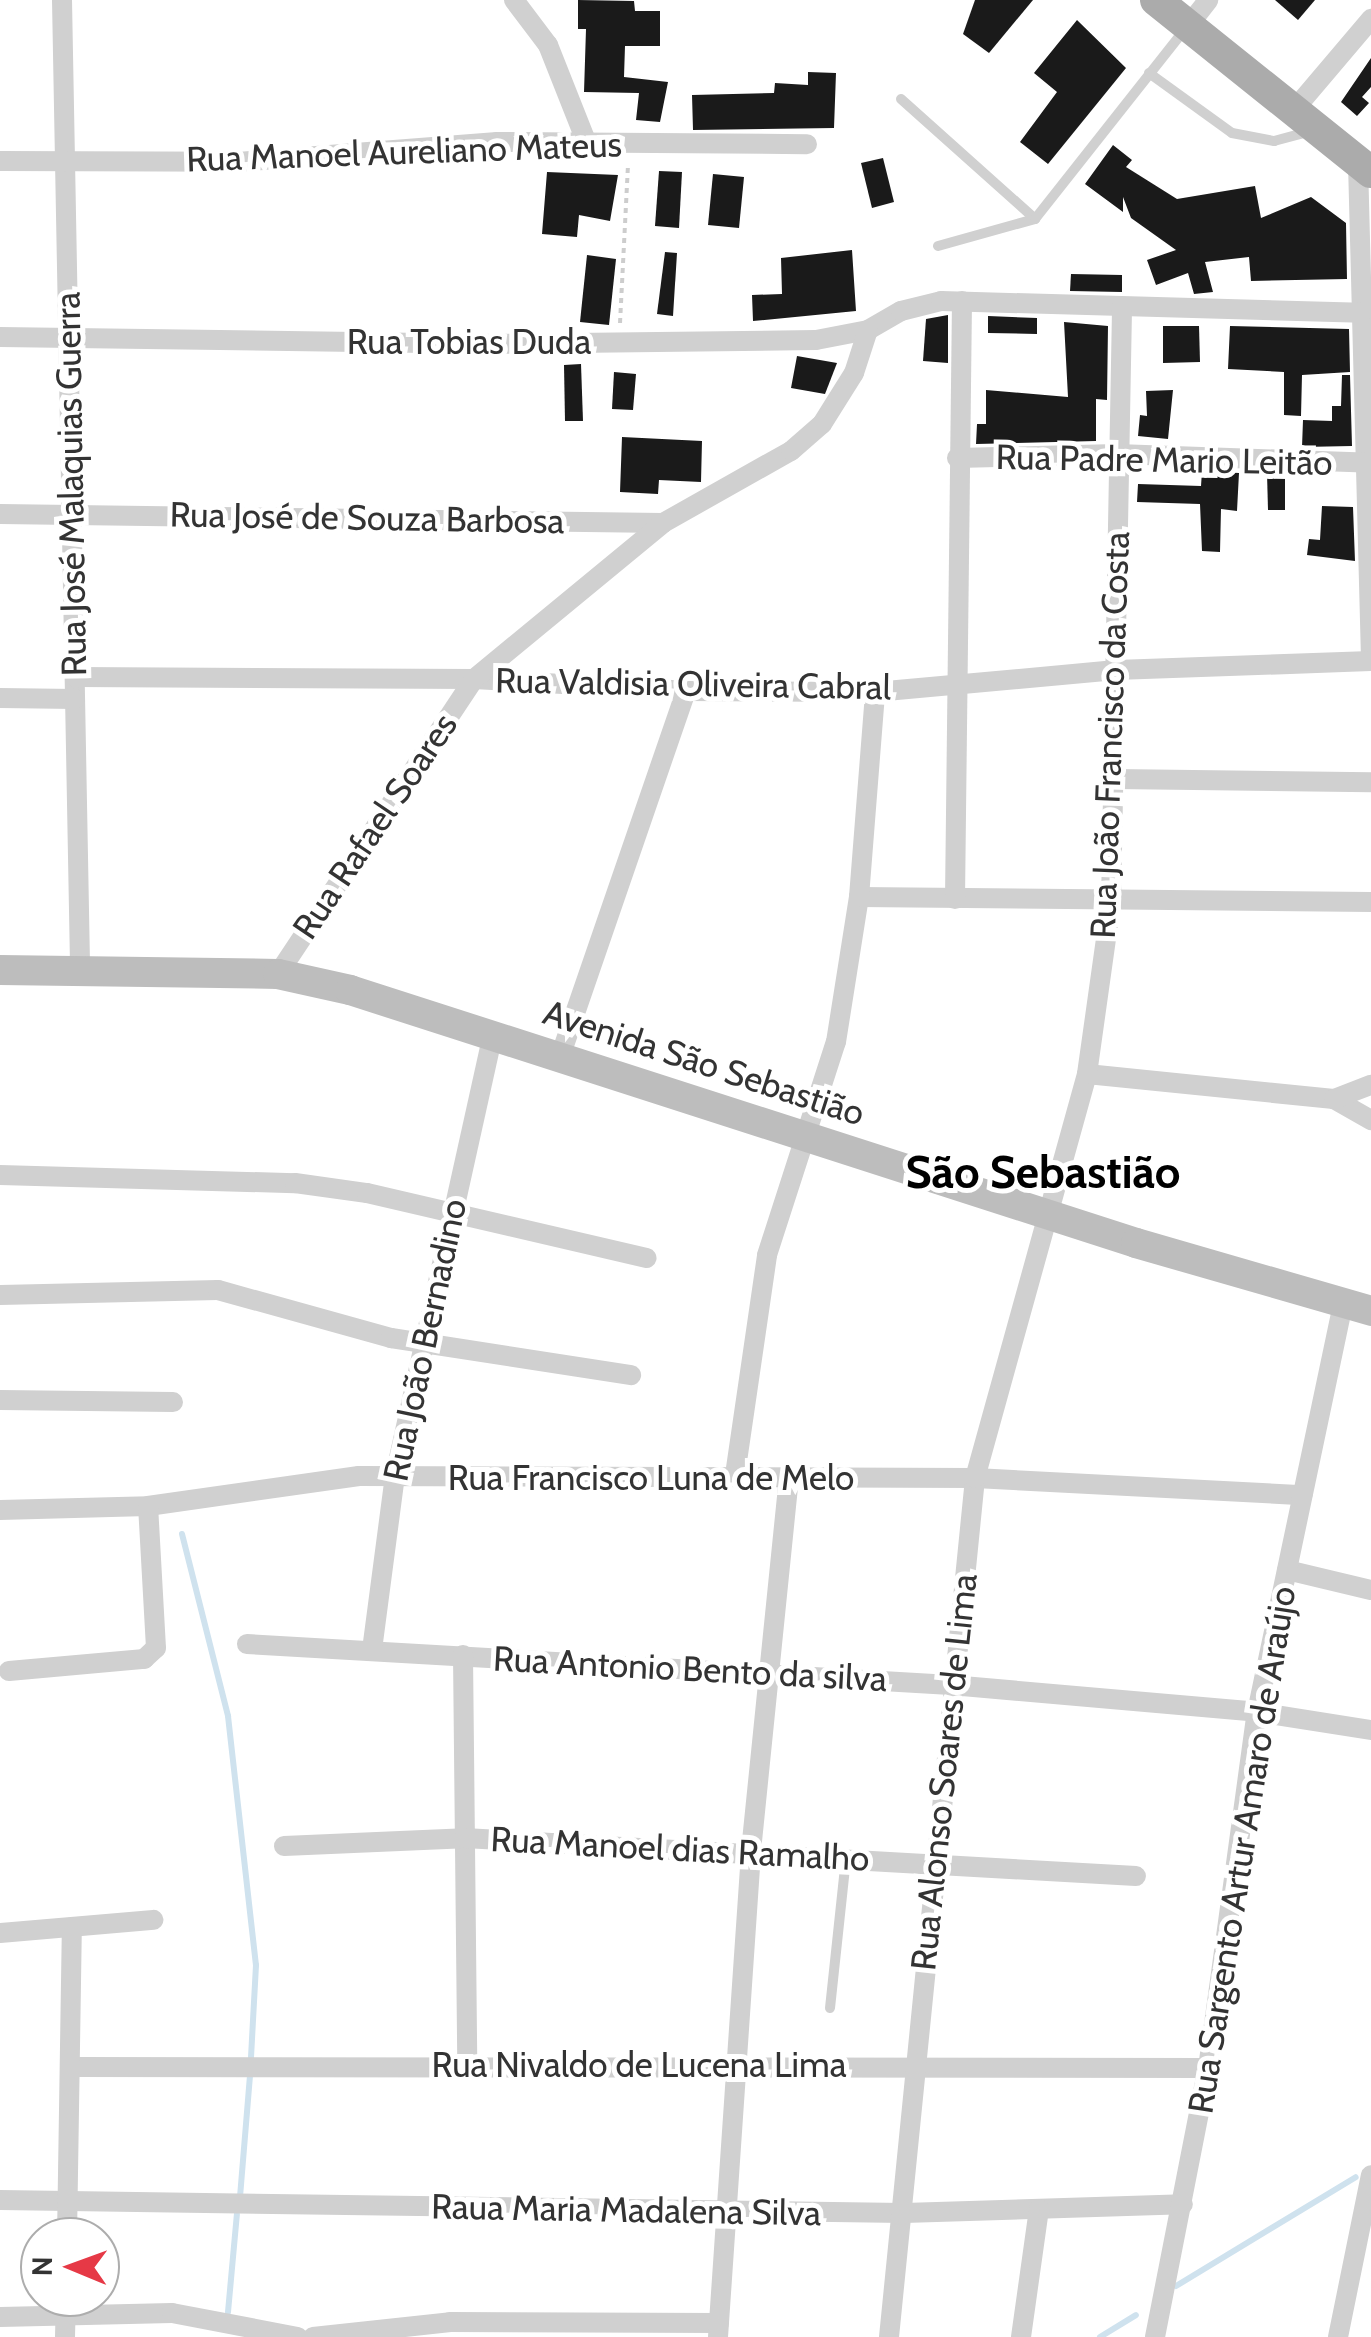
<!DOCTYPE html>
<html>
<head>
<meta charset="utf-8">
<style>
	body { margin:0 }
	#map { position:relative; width:1371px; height:2337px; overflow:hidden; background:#fff; font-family:Cabin,sans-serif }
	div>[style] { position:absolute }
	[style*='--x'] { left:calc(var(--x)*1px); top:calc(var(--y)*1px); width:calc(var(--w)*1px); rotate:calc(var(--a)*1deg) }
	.stream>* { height:6px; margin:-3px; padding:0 3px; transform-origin:3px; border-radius:3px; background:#cfe2ee }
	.building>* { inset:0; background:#1a1a1a }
	.path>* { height:4px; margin-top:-2px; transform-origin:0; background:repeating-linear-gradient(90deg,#cdcdcd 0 5px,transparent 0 10px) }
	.service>* { height:10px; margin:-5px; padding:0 5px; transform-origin:5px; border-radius:5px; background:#d0d0d0 }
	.minor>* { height:20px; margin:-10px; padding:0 10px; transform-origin:10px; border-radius:10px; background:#d0d0d0 }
	.secondary>* { height:30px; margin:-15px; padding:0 15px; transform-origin:15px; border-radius:15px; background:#bdbdbd }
	.primary>* { height:32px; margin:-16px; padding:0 16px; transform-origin:16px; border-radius:16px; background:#ababab }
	span { translate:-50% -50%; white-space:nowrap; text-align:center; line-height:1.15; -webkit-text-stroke:10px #fff; paint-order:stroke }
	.street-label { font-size:35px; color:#333 }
	.district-label { font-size:45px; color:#000; font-weight:700 }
	.north { position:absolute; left:20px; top:2217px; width:100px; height:100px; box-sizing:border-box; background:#fff; border:2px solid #adadad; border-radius:50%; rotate:271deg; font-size:28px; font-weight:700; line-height:40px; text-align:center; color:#333 }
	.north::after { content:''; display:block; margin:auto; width:35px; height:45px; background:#e63946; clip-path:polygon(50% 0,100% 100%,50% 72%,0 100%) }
</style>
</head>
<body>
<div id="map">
	<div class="stream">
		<i style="--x:182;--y:1534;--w:188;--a:75.8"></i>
		<i style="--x:228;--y:1716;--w:251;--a:83.6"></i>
		<i style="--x:256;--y:1965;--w:92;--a:93.1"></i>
		<i style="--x:240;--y:2197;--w:121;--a:-85.3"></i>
		<i style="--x:1176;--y:2286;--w:210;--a:-31.2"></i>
		<i style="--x:228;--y:2312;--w:98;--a:-84.8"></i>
		<i style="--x:1100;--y:2337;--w:42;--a:-31.4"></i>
	</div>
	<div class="building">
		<i style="clip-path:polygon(578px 0,634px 1px,635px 11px,660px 11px,660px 46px,625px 46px,624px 77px,668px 82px,660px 122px,636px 120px,639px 93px,584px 92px,586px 29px,578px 29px)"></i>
		<i style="clip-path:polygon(975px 0,1033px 0,989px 53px,963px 34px)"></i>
		<i style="clip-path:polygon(1275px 0,1315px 0,1298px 20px)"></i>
		<i style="clip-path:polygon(1077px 20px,1126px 68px,1048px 164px,1020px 142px,1057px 92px,1034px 73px)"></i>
		<i style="clip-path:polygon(1371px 58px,1371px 87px,1362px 97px,1369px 103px,1357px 116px,1341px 102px)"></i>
		<i style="clip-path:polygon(808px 72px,836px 73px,834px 128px,693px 130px,692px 95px,774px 93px,775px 83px,808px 85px)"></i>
		<i style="clip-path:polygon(1113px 145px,1132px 160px,1126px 167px,1177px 199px,1255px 186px,1261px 218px,1311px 197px,1346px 223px,1347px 279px,1251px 281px,1249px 257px,1205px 262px,1213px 292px,1194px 294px,1188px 273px,1156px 285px,1147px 260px,1176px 250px,1131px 218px,1123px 197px,1123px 212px,1085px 184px)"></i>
		<i style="clip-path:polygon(883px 158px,894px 202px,872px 208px,861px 163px)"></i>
		<i style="clip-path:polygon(659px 171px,682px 172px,679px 228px,655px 226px)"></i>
		<i style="clip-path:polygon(547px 172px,618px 175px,610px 221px,579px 215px,577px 237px,542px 234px)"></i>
		<i style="clip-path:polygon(713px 174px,744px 177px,739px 228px,708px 225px)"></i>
		<i style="clip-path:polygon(852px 250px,856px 311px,753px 321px,752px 295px,782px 294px,781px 258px)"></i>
		<i style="clip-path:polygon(665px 252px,677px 253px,673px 316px,657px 314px)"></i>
		<i style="clip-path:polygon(587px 255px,616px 259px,609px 325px,580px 322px)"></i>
		<i style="clip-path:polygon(1071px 274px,1122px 275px,1122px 292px,1070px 291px)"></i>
		<i style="clip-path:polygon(948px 315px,948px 363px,923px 361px,926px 319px)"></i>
		<i style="clip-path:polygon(988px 316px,1037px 318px,1037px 334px,988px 333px)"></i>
		<i style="clip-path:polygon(1064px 322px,1108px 326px,1107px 400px,1096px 399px,1096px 441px,976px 444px,977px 424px,986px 424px,986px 390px,1068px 397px)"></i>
		<i style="clip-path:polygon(1163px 326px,1199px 326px,1200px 362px,1163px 363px)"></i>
		<i style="clip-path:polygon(1230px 326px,1349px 329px,1350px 372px,1302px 375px,1301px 416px,1284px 415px,1284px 372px,1228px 369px)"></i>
		<i style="clip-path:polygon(797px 356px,837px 363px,825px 394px,791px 388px)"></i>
		<i style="clip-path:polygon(581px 364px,583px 421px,565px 421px,564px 365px)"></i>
		<i style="clip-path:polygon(614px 372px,636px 374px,633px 410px,612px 409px)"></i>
		<i style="clip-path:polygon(1342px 375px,1350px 375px,1352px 446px,1302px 447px,1303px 420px,1332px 421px,1332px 406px,1341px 406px)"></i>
		<i style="clip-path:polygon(1173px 390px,1168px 439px,1138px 436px,1140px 415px,1147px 416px,1146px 391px)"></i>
		<i style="clip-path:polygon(622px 437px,702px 441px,701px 482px,659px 480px,658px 494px,620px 492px)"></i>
		<i style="clip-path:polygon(1202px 471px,1239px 473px,1237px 511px,1221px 509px,1220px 552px,1202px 551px,1200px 504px,1137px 502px,1138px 484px,1201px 486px)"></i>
		<i style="clip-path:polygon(1267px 473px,1285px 474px,1285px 510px,1268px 510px)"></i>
		<i style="clip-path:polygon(1322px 506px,1353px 507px,1355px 561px,1307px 555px,1309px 539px,1320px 540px)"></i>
	</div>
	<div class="path">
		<i style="--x:620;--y:323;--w:160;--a:-87.1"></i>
	</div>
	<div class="service">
		<i style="--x:1149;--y:73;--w:102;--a:35.9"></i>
		<i style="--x:1232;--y:133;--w:43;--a:10.8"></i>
		<i style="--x:1274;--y:141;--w:38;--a:-15"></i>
		<i style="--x:901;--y:99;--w:180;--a:41.8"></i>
		<i style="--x:938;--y:246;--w:101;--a:-15.6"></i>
		<i style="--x:1035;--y:219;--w:242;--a:-51.7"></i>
		<i style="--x:830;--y:2008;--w:151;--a:-83.9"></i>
	</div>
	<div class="minor">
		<i style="--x:62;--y:0;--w:968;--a:88.93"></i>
		<i style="--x:514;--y:0;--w:56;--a:52.9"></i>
		<i style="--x:548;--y:45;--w:103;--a:68.4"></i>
		<i style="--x:1188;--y:26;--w:33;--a:-52"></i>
		<i style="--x:1293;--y:111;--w:121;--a:-49.7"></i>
		<i style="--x:0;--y:161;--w:238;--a:0.2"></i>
		<i style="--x:238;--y:162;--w:260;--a:-4.4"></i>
		<i style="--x:497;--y:142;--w:310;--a:0.4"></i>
		<i style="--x:1358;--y:163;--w:494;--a:88.5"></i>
		<i style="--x:0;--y:337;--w:495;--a:0.8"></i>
		<i style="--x:495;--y:344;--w:321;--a:-0.7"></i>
		<i style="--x:816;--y:340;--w:53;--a:-10.9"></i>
		<i style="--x:868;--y:330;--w:38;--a:-30"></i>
		<i style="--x:901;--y:311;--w:41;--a:-14"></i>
		<i style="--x:941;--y:301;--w:420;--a:1.6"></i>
		<i style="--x:957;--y:458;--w:160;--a:-1.4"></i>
		<i style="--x:1117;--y:454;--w:254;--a:2"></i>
		<i style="--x:0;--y:514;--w:663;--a:0.78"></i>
		<i style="--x:75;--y:677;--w:399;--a:0.3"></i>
		<i style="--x:474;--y:679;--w:212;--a:3.2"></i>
		<i style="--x:686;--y:691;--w:189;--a:0.3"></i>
		<i style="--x:875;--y:692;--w:242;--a:-5.2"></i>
		<i style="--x:1116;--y:670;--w:255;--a:-2"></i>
		<i style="--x:0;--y:698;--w:75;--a:0.8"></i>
		<i style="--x:1115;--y:779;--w:256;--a:0.7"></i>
		<i style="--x:859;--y:897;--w:512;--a:0.56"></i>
		<i style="--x:955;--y:899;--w:598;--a:-89.33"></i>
		<i style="--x:278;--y:974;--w:354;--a:-56.4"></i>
		<i style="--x:474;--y:679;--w:245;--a:-39.5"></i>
		<i style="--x:663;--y:523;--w:147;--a:-29.4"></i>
		<i style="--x:791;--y:451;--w:41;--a:-41.1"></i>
		<i style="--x:822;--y:424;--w:60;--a:-57.9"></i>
		<i style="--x:854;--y:373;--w:45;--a:-72"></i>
		<i style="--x:561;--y:1054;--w:384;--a:-71"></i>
		<i style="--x:1087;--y:1074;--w:248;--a:5.8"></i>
		<i style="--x:1334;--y:1099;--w:43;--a:29.6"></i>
		<i style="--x:1334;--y:1099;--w:40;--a:-21"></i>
		<i style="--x:0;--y:1175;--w:295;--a:1.6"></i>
		<i style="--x:295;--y:1183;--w:73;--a:7.9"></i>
		<i style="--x:367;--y:1193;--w:287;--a:13.1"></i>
		<i style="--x:0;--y:1295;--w:218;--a:-1.3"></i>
		<i style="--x:218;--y:1290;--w:180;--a:15.5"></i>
		<i style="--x:391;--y:1338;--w:243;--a:8.8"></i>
		<i style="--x:0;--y:1400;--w:173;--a:0.7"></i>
		<i style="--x:735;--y:1475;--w:222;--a:-81.7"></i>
		<i style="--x:767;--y:1255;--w:224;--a:-72.1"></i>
		<i style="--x:836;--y:1042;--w:147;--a:-81"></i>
		<i style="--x:859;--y:897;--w:206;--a:-85.5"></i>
		<i style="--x:0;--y:1510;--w:148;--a:-1.5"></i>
		<i style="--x:148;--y:1506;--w:213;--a:-8.1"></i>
		<i style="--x:359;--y:1476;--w:616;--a:0.19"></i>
		<i style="--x:975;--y:1478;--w:328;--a:3"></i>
		<i style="--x:1287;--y:1570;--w:86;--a:13.4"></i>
		<i style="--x:247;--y:1644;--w:705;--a:3.33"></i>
		<i style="--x:951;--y:1685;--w:307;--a:5"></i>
		<i style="--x:1257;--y:1712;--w:115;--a:9"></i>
		<i style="--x:372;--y:1650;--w:176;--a:-82.5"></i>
		<i style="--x:395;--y:1476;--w:454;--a:-77.5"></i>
		<i style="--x:463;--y:1655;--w:409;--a:89.4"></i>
		<i style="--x:9;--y:1671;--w:136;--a:-5.1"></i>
		<i style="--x:144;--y:1659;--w:16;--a:-43"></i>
		<i style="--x:156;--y:1648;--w:142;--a:-93.2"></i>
		<i style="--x:284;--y:1846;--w:180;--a:-2.5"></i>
		<i style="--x:464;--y:1838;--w:673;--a:3.24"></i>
		<i style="--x:0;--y:1933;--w:154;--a:-4.9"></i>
		<i style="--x:70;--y:2067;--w:1138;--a:0.05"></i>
		<i style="--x:0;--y:2200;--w:904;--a:0.82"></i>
		<i style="--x:904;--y:2213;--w:279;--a:-1.8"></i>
		<i style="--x:67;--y:2237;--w:310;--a:-89.1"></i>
		<i style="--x:0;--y:2317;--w:172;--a:-1.3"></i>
		<i style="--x:172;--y:2313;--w:128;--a:10.8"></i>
		<i style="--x:65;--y:2337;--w:40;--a:-88.6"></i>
		<i style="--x:313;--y:2337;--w:138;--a:-6.2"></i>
		<i style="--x:450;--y:2322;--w:269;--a:0.2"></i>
		<i style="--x:718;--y:2337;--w:487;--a:-86.1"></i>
		<i style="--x:751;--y:1851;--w:376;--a:-84.2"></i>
		<i style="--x:889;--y:2337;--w:863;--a:-84.28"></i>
		<i style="--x:975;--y:1478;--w:419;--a:-74.5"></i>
		<i style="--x:1087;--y:1074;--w:172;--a:-82"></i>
		<i style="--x:1111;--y:904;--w:597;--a:-88.94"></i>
		<i style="--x:1021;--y:2337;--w:129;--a:-82"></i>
		<i style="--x:1155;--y:2337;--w:274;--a:-78.9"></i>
		<i style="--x:1208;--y:2068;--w:359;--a:-82.2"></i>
		<i style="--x:1257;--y:1712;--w:416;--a:-78.1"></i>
		<i style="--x:1338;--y:2337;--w:165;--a:-78.5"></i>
	</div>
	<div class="secondary">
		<i style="--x:0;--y:970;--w:278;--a:0.8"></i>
		<i style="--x:278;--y:974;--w:74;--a:12.5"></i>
		<i style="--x:350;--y:990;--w:826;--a:17.84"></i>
		<i style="--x:1136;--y:1243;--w:245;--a:16.1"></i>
	</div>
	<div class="primary">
		<i style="--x:1156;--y:0;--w:275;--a:38.7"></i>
	</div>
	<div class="street-label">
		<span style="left:404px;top:152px;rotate:-2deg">Rua Manoel Aureliano Mateus</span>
		<span style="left:469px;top:342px">Rua Tobias Duda</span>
		<span style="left:1164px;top:460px;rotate:1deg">Rua Padre Mario Leitão</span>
		<span style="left:71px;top:484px;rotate:-91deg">Rua José Malaquias Guerra</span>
		<span style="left:367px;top:518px;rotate:1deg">Rua José de Souza Barbosa</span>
		<span style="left:693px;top:684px;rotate:1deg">Rua Valdisia Oliveira Cabral</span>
		<span style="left:1110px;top:735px;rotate:-88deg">Rua João Francisco da Costa</span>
		<span style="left:375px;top:826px;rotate:-56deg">Rua Rafael Soares</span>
		<span style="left:704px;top:1063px;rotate:18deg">Avenida São Sebastião</span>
		<span style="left:425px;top:1340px;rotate:-78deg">Rua João Bernadino</span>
		<span style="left:651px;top:1478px">Rua Francisco Luna de Melo</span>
		<span style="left:690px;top:1669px;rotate:3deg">Rua Antonio Bento da silva</span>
		<span style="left:944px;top:1772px;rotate:-84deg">Rua Alonso Soares de Lima</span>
		<span style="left:680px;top:1849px;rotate:3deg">Rua Manoel dias Ramalho</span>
		<span style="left:1242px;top:1850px;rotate:-81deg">Rua Sargento Artur Amaro de Araújo</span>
		<span style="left:639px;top:2065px">Rua Nivaldo de Lucena Lima</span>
		<span style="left:626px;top:2210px;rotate:1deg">Raua Maria Madalena Silva</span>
	</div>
	<div class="district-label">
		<span style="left:1043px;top:1173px">São Sebastião</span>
	</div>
	<div class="north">N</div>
</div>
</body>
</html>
